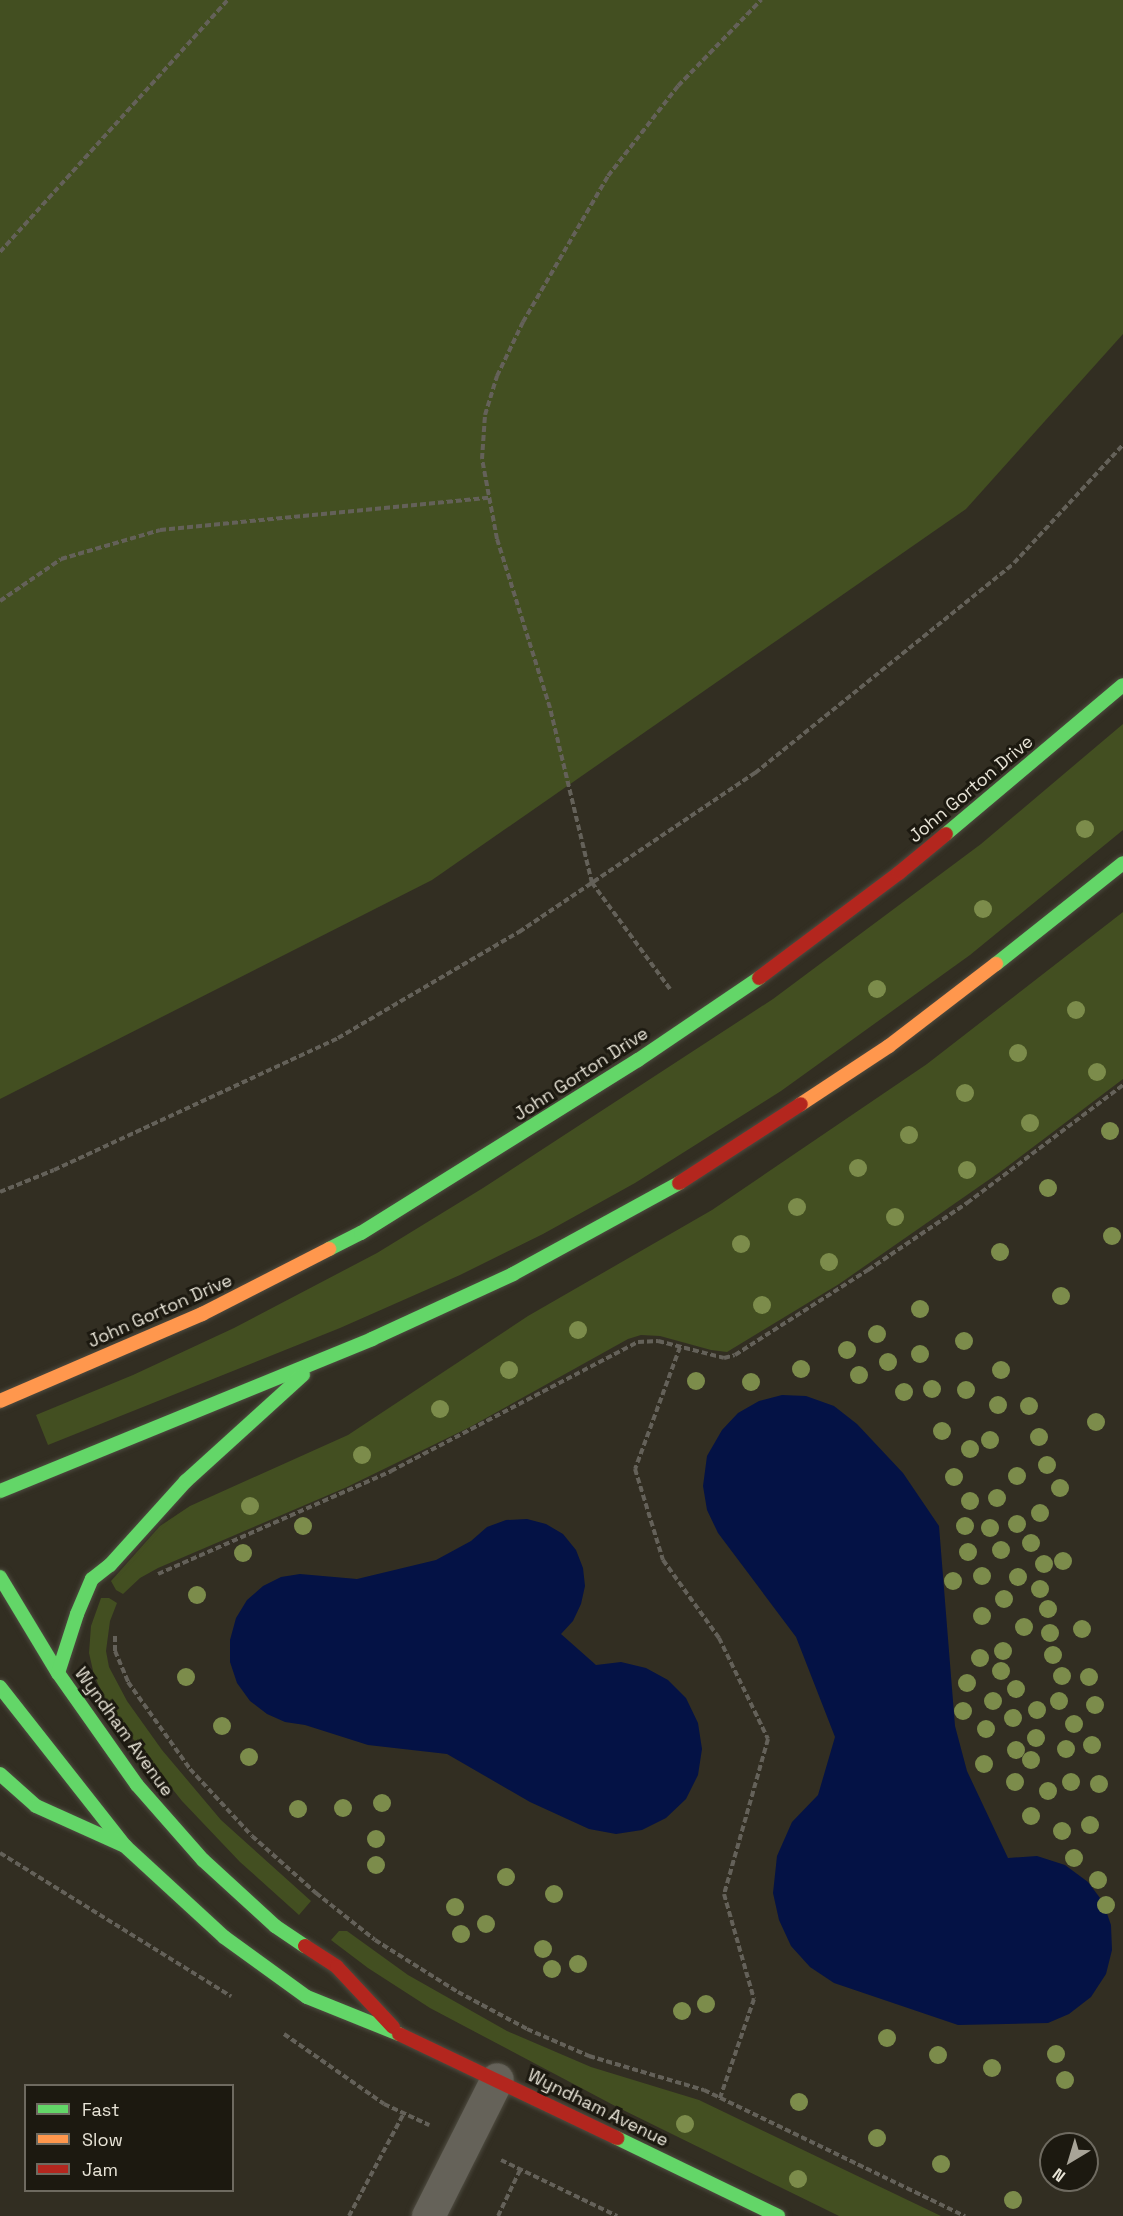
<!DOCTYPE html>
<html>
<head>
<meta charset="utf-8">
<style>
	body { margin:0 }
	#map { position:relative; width:1123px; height:2216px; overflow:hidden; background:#322e22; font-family:"Space Grotesk",sans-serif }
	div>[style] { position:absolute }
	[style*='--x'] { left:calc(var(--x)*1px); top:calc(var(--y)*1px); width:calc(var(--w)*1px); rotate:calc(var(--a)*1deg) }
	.green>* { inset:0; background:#434f21 }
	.water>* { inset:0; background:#041245 }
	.path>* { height:4px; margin-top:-2px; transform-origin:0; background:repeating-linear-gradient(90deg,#646159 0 6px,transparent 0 9px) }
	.roads { filter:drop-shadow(0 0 2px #4e4b40) drop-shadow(0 0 2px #4e4b40) }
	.street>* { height:33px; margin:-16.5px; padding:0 16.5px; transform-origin:16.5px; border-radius:16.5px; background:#656259 }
	.fast>* { height:14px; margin:-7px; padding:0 7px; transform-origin:7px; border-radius:7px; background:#63d668 }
	.slow>* { height:14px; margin:-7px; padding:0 7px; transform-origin:7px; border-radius:7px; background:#ff974d }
	.jam>* { height:14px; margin:-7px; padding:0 7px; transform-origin:7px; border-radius:7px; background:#b3261e }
	.trees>* { width:18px; height:18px; margin:-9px; border-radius:50%; background:#7c8c4b }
	span { translate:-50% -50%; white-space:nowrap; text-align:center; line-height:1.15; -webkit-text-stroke:6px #1c1910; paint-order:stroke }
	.street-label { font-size:18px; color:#e8e4d7 }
	.legend { position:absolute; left:24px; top:2084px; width:210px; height:108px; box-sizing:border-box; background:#1c1910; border:2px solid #6e6a60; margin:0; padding:8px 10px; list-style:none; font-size:18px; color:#e8e4d7 }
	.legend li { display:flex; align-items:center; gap:12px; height:30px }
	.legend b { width:30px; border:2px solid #6e6a60 }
	.north { position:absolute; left:1039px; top:2132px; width:60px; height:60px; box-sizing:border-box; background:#1c1910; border:2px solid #6e6a60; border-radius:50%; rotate:218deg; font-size:16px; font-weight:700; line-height:24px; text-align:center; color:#e8e4d7 }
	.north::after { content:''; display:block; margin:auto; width:21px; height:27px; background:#a8a498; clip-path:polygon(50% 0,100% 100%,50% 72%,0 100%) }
</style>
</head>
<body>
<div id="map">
	<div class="green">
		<i style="clip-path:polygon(0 0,1123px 0,1123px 334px,966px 509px,432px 880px,0 1099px)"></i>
		<i style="clip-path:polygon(1123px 724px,1123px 830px,970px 955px,781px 1091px,635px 1183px,543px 1234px,460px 1275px,340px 1328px,48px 1445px,36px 1415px,133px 1375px,234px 1328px,377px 1253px,483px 1188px,773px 999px,981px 844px)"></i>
		<i style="clip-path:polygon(1123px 912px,1123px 1079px,1000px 1172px,839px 1284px,727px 1352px,711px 1350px,660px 1336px,641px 1335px,628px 1339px,470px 1427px,347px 1487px,158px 1568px,140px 1578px,123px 1594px,116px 1590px,111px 1581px,160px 1526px,190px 1506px,348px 1435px,528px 1316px,712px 1210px,927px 1064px)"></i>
		<i style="clip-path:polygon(101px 1598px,109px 1598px,117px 1603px,110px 1621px,106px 1651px,109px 1667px,127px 1701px,162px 1750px,221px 1820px,311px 1901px,299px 1915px,240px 1862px,182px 1801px,138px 1746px,104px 1697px,94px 1675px,89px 1653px,91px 1626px)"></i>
		<i style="clip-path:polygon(339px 1931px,347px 1931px,408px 1975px,507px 2031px,591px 2067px,699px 2100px,941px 2216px,839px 2216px,617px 2107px,430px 2008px,368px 1968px,331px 1940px)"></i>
	</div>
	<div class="water">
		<i style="clip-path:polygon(782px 1395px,806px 1396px,834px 1406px,857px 1424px,903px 1473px,939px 1526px,955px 1726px,967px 1771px,1008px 1858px,1037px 1856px,1065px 1865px,1088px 1882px,1103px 1902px,1111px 1925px,1112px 1950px,1106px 1974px,1091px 1997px,1069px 2014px,1048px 2023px,958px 2025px,834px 1983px,810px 1967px,791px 1946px,779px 1920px,773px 1893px,777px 1856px,792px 1822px,818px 1795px,835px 1737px,796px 1637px,718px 1533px,707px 1510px,703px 1486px,707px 1456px,722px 1430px,738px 1413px,759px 1401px)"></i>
		<i style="clip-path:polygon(527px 1519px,546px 1524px,563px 1534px,576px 1550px,583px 1568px,585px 1586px,581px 1604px,573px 1621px,561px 1634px,596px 1665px,621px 1662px,646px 1668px,668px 1680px,686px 1698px,698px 1723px,702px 1749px,698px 1775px,686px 1799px,666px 1818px,642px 1830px,616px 1834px,589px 1829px,530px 1802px,447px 1754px,368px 1745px,305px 1725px,285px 1722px,267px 1714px,250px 1701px,237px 1683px,230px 1662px,230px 1640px,236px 1618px,247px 1600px,263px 1586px,281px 1577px,300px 1574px,357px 1579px,436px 1560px,471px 1541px,487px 1527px,506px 1520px)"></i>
	</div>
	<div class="path">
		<i style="--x:0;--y:252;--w:340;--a:-47.9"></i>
		<i style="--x:0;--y:601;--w:74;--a:-34.5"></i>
		<i style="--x:61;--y:559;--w:103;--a:-16.3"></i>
		<i style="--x:160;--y:530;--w:330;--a:-5.6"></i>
		<i style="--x:670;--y:989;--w:132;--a:-126.3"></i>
		<i style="--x:592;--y:883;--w:180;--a:-103.5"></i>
		<i style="--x:550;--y:708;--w:177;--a:-107.4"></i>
		<i style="--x:497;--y:539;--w:81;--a:-100.6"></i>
		<i style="--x:482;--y:459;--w:44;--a:-86.1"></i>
		<i style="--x:485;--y:415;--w:41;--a:-72.9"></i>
		<i style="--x:497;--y:376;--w:60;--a:-64.3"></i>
		<i style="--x:523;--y:322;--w:169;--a:-59.8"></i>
		<i style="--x:608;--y:176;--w:114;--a:-52.1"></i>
		<i style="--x:678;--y:86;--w:120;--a:-46"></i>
		<i style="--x:0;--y:1192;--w:58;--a:-22.2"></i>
		<i style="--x:54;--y:1170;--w:313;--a:-24.9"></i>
		<i style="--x:338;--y:1038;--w:210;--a:-30.4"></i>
		<i style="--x:519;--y:932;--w:285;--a:-34"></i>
		<i style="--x:755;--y:773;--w:333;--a:-39"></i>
		<i style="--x:1014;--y:563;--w:161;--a:-47.3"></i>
		<i style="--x:680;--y:1347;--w:130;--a:110.2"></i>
		<i style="--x:635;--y:1469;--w:95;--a:72.9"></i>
		<i style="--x:663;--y:1560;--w:96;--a:54.3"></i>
		<i style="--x:719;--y:1638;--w:112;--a:64.1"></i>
		<i style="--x:768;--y:1739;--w:161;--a:105.8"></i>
		<i style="--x:724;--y:1894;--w:109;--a:74.1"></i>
		<i style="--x:754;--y:1999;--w:105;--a:109"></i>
		<i style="--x:158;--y:1574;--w:255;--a:-23.8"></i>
		<i style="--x:391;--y:1471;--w:279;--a:-27.6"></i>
		<i style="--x:638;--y:1342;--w:20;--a:-3"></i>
		<i style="--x:658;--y:1341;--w:68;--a:14.4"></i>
		<i style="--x:724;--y:1358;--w:11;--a:-15"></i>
		<i style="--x:735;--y:1355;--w:158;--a:-32.6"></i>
		<i style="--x:868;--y:1270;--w:120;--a:-34.1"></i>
		<i style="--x:967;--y:1203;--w:196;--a:-37.1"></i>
		<i style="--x:115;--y:1636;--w:15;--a:90"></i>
		<i style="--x:115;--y:1651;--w:34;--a:67"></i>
		<i style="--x:128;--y:1682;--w:107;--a:54.5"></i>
		<i style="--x:190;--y:1769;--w:91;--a:47.2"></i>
		<i style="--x:252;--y:1836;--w:86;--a:41.7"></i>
		<i style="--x:316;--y:1893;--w:75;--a:38.5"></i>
		<i style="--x:375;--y:1940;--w:98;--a:32.1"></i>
		<i style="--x:458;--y:1992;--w:78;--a:28.2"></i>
		<i style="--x:527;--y:2029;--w:68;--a:23.5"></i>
		<i style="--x:589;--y:2056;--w:120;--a:16.5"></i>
		<i style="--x:704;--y:2090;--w:290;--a:25.8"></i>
		<i style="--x:0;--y:1853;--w:272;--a:31.8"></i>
		<i style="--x:284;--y:2034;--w:122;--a:35"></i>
		<i style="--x:384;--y:2104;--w:50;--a:25"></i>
		<i style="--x:501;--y:2160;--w:129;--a:25.8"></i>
		<i style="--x:349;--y:2216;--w:117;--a:-61.9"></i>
		<i style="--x:498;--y:2216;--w:51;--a:-64.4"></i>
	</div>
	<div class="roads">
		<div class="street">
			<i style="--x:428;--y:2216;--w:153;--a:-63.3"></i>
		</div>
		<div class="fast">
			<i style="--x:946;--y:834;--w:231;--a:-40.1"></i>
			<i style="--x:996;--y:964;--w:162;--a:-38.5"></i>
			<i style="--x:329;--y:1249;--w:36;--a:-27"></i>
			<i style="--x:361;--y:1233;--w:327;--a:-32"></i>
			<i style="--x:638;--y:1060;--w:146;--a:-34.1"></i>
			<i style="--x:0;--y:1491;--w:402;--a:-22.2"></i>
			<i style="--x:372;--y:1339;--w:155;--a:-24.7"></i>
			<i style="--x:513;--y:1274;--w:189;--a:-28.7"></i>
			<i style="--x:0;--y:1577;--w:112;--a:58.9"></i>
			<i style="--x:58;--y:1673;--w:137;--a:54.8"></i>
			<i style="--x:137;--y:1785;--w:100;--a:48.7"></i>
			<i style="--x:203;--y:1860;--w:98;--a:42.5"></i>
			<i style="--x:275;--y:1926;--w:36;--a:34"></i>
			<i style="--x:58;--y:1673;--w:62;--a:-72.1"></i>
			<i style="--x:77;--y:1614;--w:38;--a:-67"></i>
			<i style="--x:92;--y:1579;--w:23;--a:-38"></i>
			<i style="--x:110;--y:1565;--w:113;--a:-47.9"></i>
			<i style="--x:186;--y:1481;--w:158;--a:-42.2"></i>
			<i style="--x:0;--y:1687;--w:202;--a:51.8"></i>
			<i style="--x:125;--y:1846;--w:134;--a:42.6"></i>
			<i style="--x:224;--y:1937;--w:102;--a:35.9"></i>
			<i style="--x:307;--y:1997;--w:99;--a:21.9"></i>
			<i style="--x:0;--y:1774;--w:48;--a:41.6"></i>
			<i style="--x:36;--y:1806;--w:98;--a:24.2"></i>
			<i style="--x:617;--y:2138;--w:179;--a:25.8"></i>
		</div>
		<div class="slow">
			<i style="--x:801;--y:1104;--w:105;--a:-33.4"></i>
			<i style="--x:889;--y:1046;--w:135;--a:-37.5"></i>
			<i style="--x:0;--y:1401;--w:220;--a:-23.3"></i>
			<i style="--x:202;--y:1314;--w:143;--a:-27.1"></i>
		</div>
		<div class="jam">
			<i style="--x:759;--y:978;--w:175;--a:-36.9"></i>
			<i style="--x:899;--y:873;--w:61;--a:-39.7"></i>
			<i style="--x:679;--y:1183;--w:145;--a:-32.9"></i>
			<i style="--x:305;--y:1946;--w:38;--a:33"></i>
			<i style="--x:337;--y:1967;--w:82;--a:47"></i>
			<i style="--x:399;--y:2034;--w:242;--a:25.5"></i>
		</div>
	</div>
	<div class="trees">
		<i style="left:1085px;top:829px"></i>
		<i style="left:983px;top:909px"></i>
		<i style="left:877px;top:989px"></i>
		<i style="left:1076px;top:1010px"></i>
		<i style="left:1018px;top:1053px"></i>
		<i style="left:1097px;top:1072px"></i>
		<i style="left:965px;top:1093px"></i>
		<i style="left:1030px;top:1123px"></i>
		<i style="left:1110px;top:1131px"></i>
		<i style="left:909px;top:1135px"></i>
		<i style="left:858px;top:1168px"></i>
		<i style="left:967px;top:1170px"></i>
		<i style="left:1048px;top:1188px"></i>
		<i style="left:797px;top:1207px"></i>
		<i style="left:895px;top:1217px"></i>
		<i style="left:1112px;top:1236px"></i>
		<i style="left:741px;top:1244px"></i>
		<i style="left:1000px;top:1252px"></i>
		<i style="left:829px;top:1262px"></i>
		<i style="left:1061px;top:1296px"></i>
		<i style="left:762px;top:1305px"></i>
		<i style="left:920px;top:1309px"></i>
		<i style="left:578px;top:1330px"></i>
		<i style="left:877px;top:1334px"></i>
		<i style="left:964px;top:1341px"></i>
		<i style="left:847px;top:1350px"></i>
		<i style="left:920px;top:1354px"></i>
		<i style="left:888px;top:1362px"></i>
		<i style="left:801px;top:1369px"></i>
		<i style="left:509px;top:1370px"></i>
		<i style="left:1001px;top:1370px"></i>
		<i style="left:859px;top:1375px"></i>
		<i style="left:696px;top:1381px"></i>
		<i style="left:751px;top:1382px"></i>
		<i style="left:932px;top:1389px"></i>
		<i style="left:966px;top:1390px"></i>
		<i style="left:904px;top:1392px"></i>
		<i style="left:998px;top:1405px"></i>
		<i style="left:1029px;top:1406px"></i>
		<i style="left:440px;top:1409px"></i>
		<i style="left:1096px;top:1422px"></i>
		<i style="left:942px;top:1431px"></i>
		<i style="left:1039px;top:1437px"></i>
		<i style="left:990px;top:1440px"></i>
		<i style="left:970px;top:1449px"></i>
		<i style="left:362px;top:1455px"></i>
		<i style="left:1047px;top:1465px"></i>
		<i style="left:1017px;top:1476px"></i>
		<i style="left:954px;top:1477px"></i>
		<i style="left:1060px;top:1488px"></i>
		<i style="left:997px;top:1498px"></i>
		<i style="left:970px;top:1501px"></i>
		<i style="left:250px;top:1506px"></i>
		<i style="left:1040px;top:1513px"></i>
		<i style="left:1017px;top:1524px"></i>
		<i style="left:303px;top:1526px"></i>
		<i style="left:965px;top:1526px"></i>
		<i style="left:990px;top:1528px"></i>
		<i style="left:1031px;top:1543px"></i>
		<i style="left:1001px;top:1550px"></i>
		<i style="left:968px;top:1552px"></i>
		<i style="left:243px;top:1553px"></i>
		<i style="left:1063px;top:1561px"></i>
		<i style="left:1044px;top:1564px"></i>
		<i style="left:982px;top:1576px"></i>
		<i style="left:1018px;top:1577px"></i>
		<i style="left:953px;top:1581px"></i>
		<i style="left:1040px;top:1589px"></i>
		<i style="left:197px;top:1595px"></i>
		<i style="left:1004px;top:1599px"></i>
		<i style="left:1048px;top:1609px"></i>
		<i style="left:982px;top:1616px"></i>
		<i style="left:1024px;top:1627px"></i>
		<i style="left:1082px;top:1629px"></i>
		<i style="left:1050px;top:1633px"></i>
		<i style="left:1003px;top:1651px"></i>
		<i style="left:1053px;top:1655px"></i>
		<i style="left:980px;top:1658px"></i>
		<i style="left:1001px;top:1671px"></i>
		<i style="left:1062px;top:1676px"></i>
		<i style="left:186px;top:1677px"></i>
		<i style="left:1089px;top:1677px"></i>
		<i style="left:967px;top:1683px"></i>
		<i style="left:1016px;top:1689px"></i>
		<i style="left:993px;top:1701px"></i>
		<i style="left:1059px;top:1701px"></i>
		<i style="left:1095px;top:1705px"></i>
		<i style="left:1037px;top:1710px"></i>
		<i style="left:963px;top:1711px"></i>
		<i style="left:1013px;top:1718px"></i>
		<i style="left:1074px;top:1724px"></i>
		<i style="left:222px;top:1726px"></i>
		<i style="left:986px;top:1729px"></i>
		<i style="left:1036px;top:1738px"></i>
		<i style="left:1092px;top:1745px"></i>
		<i style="left:1066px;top:1749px"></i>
		<i style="left:1016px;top:1750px"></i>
		<i style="left:249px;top:1757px"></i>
		<i style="left:1031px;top:1760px"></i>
		<i style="left:984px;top:1764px"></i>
		<i style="left:1015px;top:1782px"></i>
		<i style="left:1071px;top:1782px"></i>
		<i style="left:1099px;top:1784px"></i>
		<i style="left:1048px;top:1791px"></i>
		<i style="left:382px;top:1803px"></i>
		<i style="left:343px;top:1808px"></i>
		<i style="left:298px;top:1809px"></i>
		<i style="left:1031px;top:1816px"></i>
		<i style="left:1090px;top:1825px"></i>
		<i style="left:1062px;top:1831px"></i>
		<i style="left:376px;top:1839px"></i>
		<i style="left:1074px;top:1858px"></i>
		<i style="left:376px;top:1865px"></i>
		<i style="left:506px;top:1877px"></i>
		<i style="left:1098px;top:1880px"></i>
		<i style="left:554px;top:1894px"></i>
		<i style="left:1106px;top:1905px"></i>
		<i style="left:455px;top:1907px"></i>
		<i style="left:486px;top:1924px"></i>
		<i style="left:461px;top:1934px"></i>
		<i style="left:543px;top:1949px"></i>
		<i style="left:578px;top:1964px"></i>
		<i style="left:552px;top:1969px"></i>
		<i style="left:706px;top:2004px"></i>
		<i style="left:682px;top:2011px"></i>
		<i style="left:887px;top:2038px"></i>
		<i style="left:1056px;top:2054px"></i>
		<i style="left:938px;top:2055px"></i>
		<i style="left:992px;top:2068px"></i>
		<i style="left:1065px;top:2080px"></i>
		<i style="left:799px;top:2102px"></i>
		<i style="left:685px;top:2124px"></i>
		<i style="left:877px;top:2138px"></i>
		<i style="left:941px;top:2164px"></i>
		<i style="left:798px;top:2179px"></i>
		<i style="left:1013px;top:2200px"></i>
	</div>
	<div class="street-label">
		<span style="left:971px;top:789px;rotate:-40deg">John Gorton Drive</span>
		<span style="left:581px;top:1074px;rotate:-33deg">John Gorton Drive</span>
		<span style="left:160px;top:1311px;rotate:-24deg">John Gorton Drive</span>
		<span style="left:124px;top:1732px;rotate:54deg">Wyndham Avenue</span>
		<span style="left:598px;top:2108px;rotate:26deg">Wyndham Avenue</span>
	</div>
	<ul class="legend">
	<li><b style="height:8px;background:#63d668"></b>Fast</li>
	<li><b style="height:8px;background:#ff974d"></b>Slow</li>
	<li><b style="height:8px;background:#b3261e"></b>Jam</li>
	</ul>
	<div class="north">N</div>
</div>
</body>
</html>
